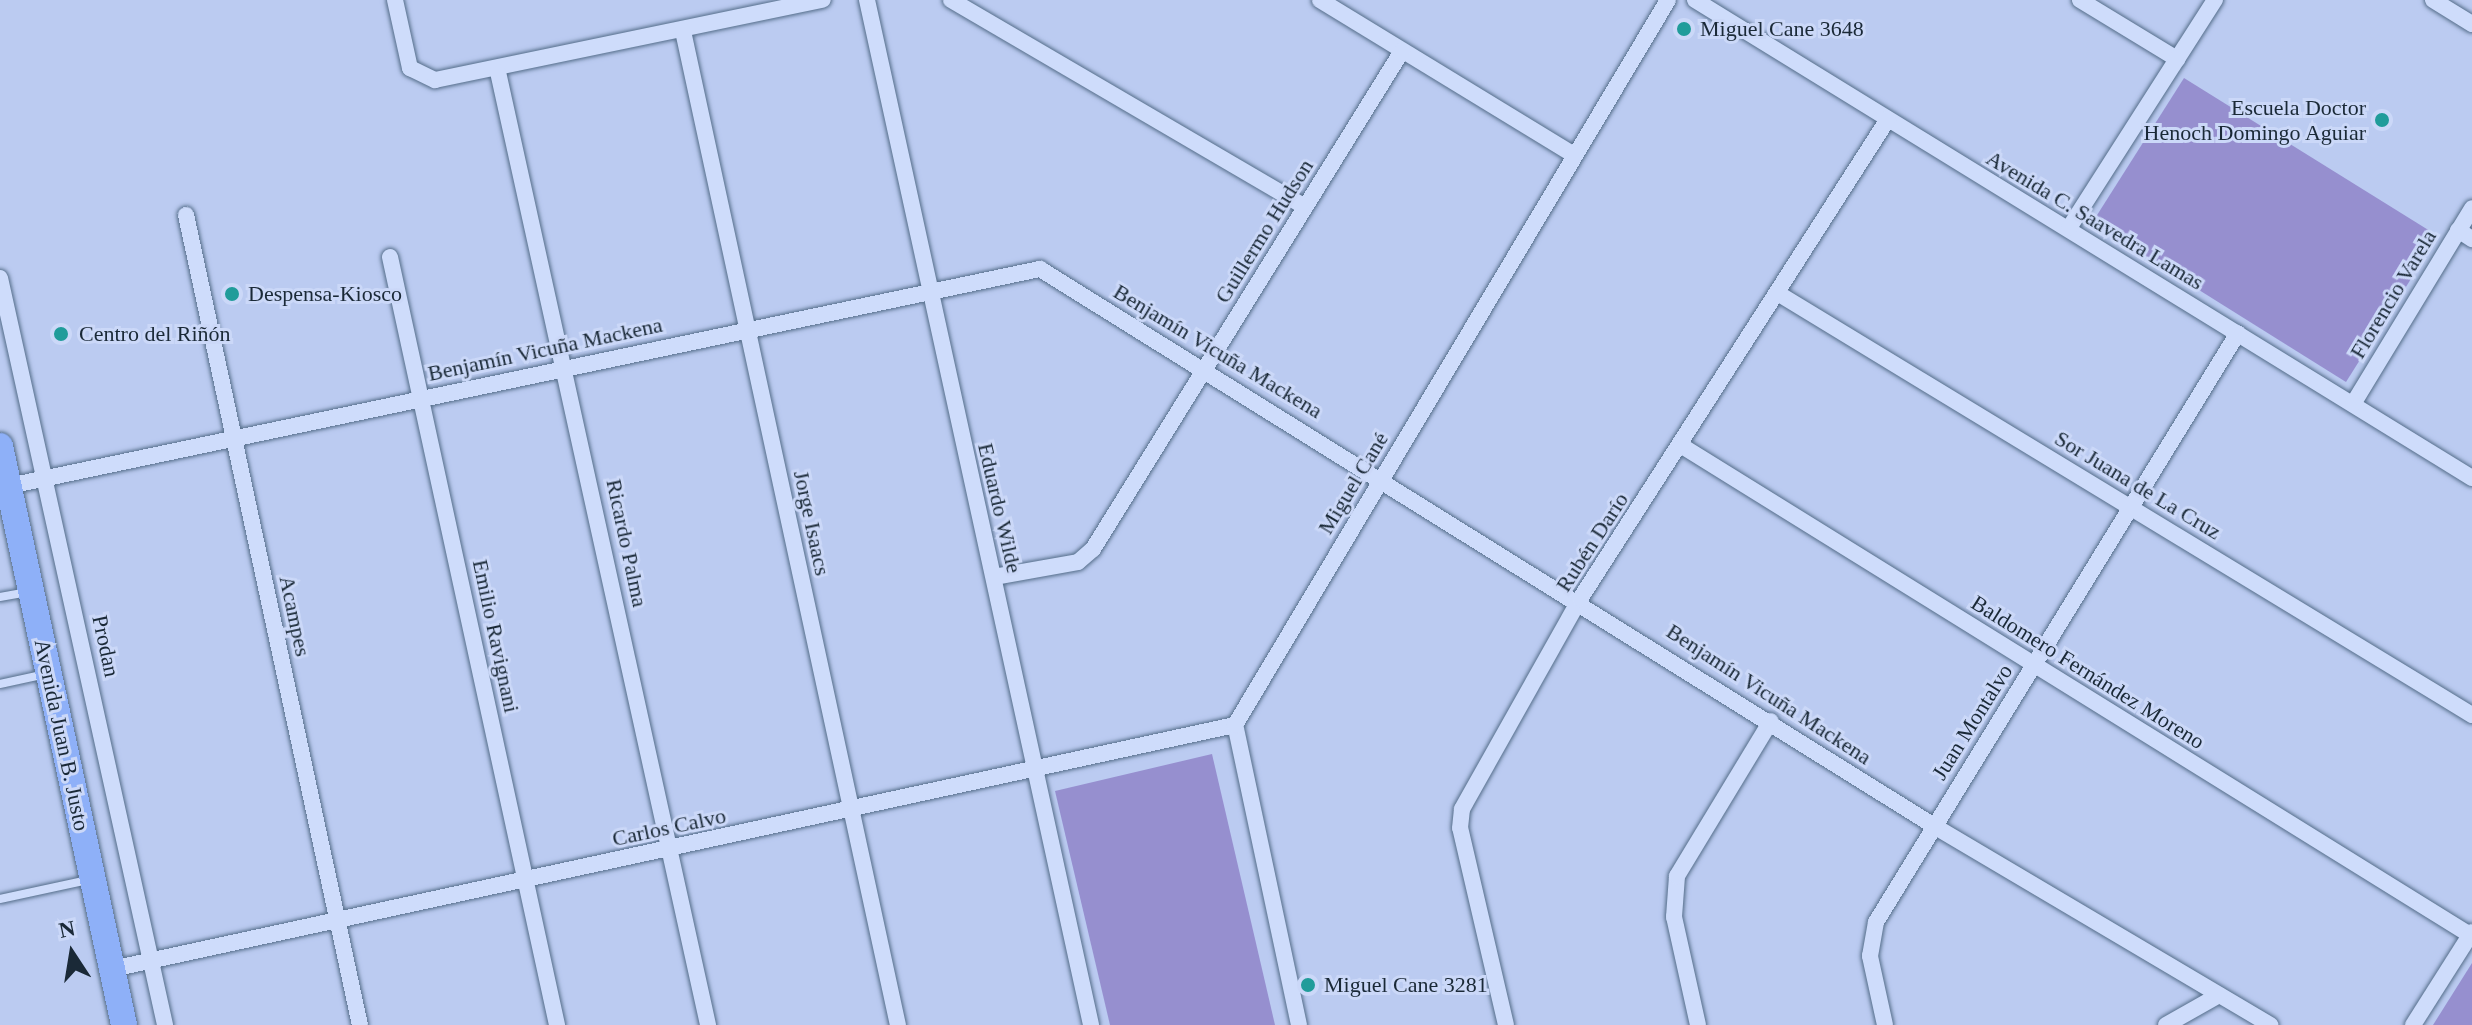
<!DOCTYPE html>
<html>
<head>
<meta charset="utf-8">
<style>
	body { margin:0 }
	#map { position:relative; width:2472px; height:1025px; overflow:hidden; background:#bbcbf1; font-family:"Times New Roman",serif }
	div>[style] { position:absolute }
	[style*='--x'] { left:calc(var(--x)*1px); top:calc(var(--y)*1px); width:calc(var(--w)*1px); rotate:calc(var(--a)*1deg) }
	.green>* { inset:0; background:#968fcf }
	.roads { filter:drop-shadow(0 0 2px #546d89) drop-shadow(0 0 2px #546d89) }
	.service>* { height:8px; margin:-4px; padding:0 4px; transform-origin:4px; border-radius:4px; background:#cedcfb }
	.minor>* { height:16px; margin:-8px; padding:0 8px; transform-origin:8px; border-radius:8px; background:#cedcfb }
	.primary>* { height:26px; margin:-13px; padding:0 13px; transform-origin:13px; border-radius:13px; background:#8eb0f8 }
	.dots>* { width:22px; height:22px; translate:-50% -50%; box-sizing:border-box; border:4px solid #cbd8f8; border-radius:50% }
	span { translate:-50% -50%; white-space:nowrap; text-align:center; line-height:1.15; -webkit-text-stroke:6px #cbd8f8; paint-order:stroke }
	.poi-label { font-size:22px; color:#1a2937 }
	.left { translate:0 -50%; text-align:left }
	.right { translate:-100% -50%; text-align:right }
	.street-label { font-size:22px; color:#1a2937 }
	.north { position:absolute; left:32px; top:913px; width:80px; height:80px; -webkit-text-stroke:6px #cbd8f8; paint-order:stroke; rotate:348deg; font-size:22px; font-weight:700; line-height:32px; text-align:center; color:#1a2937 }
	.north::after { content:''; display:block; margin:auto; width:28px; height:36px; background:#1a2937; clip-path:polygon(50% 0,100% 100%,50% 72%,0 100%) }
</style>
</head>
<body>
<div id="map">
	<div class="green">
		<i style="clip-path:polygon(2184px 78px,2438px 236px,2346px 382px,2092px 223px)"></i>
		<i style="clip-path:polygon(1212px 754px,1275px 1025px,1110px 1025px,1055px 791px)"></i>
		<i style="clip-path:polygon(2472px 963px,2472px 1025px,2433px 1025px)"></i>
	</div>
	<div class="roads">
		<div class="service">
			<i style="--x:0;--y:597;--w:27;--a:-10"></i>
			<i style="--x:0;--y:684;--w:47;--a:-12.3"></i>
			<i style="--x:0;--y:899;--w:90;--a:-12.2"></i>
		</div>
		<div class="minor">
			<i style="--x:395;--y:0;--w:70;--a:77.6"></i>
			<i style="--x:410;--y:68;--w:28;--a:26"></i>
			<i style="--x:435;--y:80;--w:396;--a:-11.7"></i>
			<i style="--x:867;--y:0;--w:1049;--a:77.67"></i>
			<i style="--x:951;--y:0;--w:410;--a:30.3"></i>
			<i style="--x:1320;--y:0;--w:298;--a:31.4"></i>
			<i style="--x:1695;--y:0;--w:912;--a:31.6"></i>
			<i style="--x:2080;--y:0;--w:114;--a:31.3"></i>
			<i style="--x:2433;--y:0;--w:46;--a:31.6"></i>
			<i style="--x:683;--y:31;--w:1017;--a:77.8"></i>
			<i style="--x:498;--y:72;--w:976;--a:77.57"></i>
			<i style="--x:186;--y:215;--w:828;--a:77.88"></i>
			<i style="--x:2069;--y:228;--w:271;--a:-57.4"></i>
			<i style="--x:2458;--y:230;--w:17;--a:33"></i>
			<i style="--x:390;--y:257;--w:786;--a:77.73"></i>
			<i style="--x:0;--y:278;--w:765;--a:77.54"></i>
			<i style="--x:1779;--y:294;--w:811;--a:31.28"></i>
			<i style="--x:2353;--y:404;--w:229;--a:-58.7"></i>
			<i style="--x:1682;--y:446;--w:927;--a:31.82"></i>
			<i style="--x:9;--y:486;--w:1054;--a:-11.89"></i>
			<i style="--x:1040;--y:269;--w:1053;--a:31.92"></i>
			<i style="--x:1934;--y:826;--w:391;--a:30.6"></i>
			<i style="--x:994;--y:577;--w:85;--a:-10.1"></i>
			<i style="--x:1078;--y:562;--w:20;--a:-41"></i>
			<i style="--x:1093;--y:549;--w:586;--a:-58.18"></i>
			<i style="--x:112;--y:969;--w:1149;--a:-12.26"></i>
			<i style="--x:1299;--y:1025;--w:307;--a:-102"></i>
			<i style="--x:1235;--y:725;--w:844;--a:-59.15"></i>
			<i style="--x:1506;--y:1025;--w:202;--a:-103.1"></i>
			<i style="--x:1460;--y:828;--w:19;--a:-84"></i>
			<i style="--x:1462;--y:809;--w:241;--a:-60.7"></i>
			<i style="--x:1580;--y:599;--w:570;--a:-57.31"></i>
			<i style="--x:1698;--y:1025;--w:111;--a:-102.5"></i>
			<i style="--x:1674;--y:917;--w:41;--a:-85.8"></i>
			<i style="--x:1677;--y:876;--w:181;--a:-58.8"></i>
			<i style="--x:1885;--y:1025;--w:71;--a:-102.3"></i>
			<i style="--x:1870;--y:956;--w:35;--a:-80"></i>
			<i style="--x:1876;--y:922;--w:691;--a:-58.43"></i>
			<i style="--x:2166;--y:1025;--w:61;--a:-29.5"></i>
			<i style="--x:2413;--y:1025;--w:110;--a:-57.6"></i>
		</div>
		<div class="primary">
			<i style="--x:0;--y:446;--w:592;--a:77.91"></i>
		</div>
	</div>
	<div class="dots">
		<i style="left:1684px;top:29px;background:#209c9a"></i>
		<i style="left:2382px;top:120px;background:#209c9a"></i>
		<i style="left:232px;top:294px;background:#209c9a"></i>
		<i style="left:61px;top:334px;background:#209c9a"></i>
		<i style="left:1308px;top:985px;background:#209c9a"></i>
	</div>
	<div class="poi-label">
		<span class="left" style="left:1700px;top:29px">Miguel Cane 3648</span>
		<span class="right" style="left:2366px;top:120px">Escuela Doctor<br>Henoch Domingo Aguiar</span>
		<span class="left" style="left:248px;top:294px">Despensa-Kiosco</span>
		<span class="left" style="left:79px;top:334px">Centro del Riñón</span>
		<span class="left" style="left:1324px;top:985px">Miguel Cane 3281</span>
	</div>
	<div class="street-label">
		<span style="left:2095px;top:220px;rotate:31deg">Avenida C. Saavedra Lamas</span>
		<span style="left:1264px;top:231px;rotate:-58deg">Guillermo Hudson</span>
		<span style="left:2393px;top:294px;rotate:-59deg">Florencio Varela</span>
		<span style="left:545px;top:349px;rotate:-12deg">Benjamín Vicuña Mackena</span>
		<span style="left:1218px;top:351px;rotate:31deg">Benjamín Vicuña Mackena</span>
		<span style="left:1353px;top:483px;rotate:-59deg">Miguel Cané</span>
		<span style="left:2138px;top:485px;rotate:31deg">Sor Juana de La Cruz</span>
		<span style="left:1000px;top:508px;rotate:77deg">Eduardo Wilde</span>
		<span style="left:812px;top:523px;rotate:78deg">Jorge Isaacs</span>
		<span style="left:1592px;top:542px;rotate:-57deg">Rubén Darío</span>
		<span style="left:627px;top:543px;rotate:78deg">Ricardo Palma</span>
		<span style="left:295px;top:616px;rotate:78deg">Acampes</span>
		<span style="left:496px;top:636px;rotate:78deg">Emilio Ravignani</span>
		<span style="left:106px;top:646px;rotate:78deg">Prodan</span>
		<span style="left:2088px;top:672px;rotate:32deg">Baldomero Fernández Moreno</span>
		<span style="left:1769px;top:694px;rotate:33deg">Benjamín Vicuña Mackena</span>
		<span style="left:1972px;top:722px;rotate:-58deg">Juan Montalvo</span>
		<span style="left:62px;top:735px;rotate:78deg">Avenida Juan B. Justo</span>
		<span style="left:669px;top:827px;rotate:-12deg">Carlos Calvo</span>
	</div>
	<div class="north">N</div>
</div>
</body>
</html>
